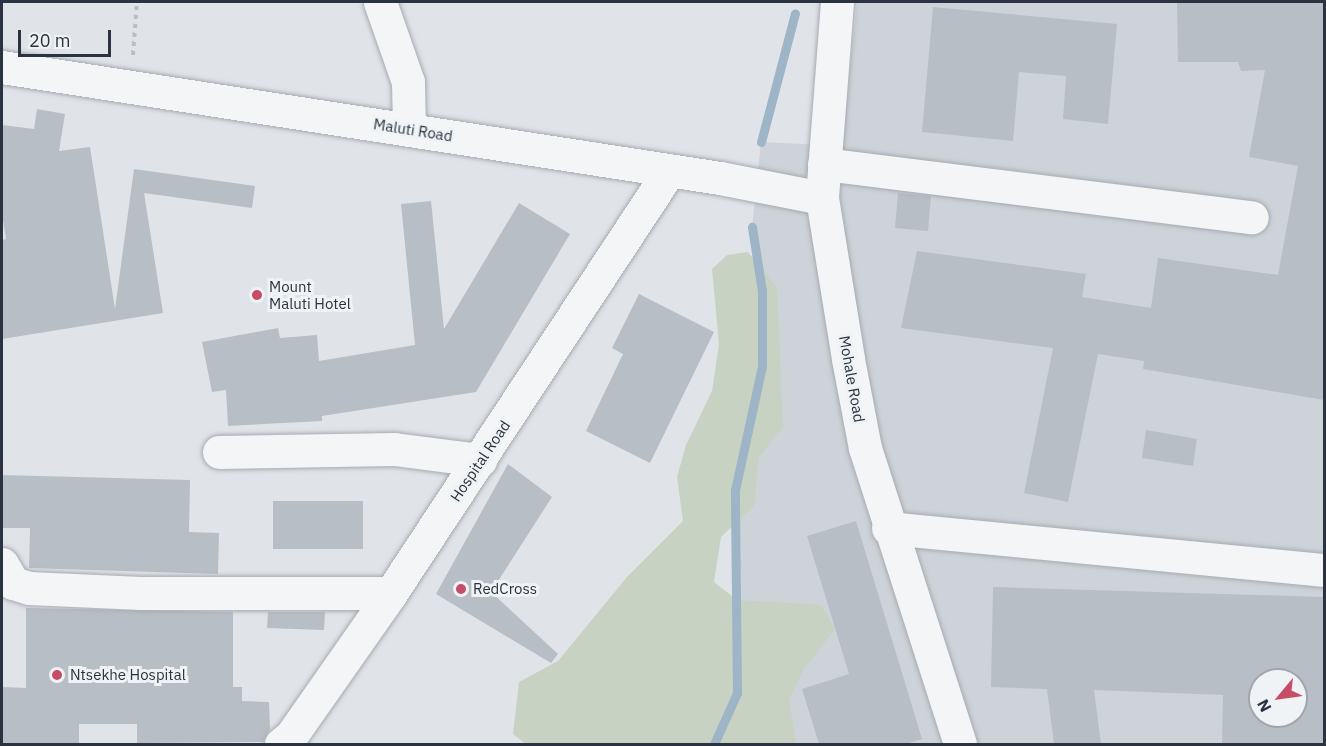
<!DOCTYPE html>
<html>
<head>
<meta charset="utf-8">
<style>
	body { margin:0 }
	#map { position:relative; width:1326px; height:746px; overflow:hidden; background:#e0e4e8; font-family:"IBM Plex Sans",sans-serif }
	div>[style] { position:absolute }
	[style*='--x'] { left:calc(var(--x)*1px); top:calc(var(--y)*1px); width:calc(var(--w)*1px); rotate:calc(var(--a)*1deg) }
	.built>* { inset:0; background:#ced3da }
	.green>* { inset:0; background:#c7d2c2 }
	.stream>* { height:9px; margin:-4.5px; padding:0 4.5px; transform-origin:4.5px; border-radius:4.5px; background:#9db5c7 }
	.building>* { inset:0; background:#b8bec5 }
	.path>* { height:4px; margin-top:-2px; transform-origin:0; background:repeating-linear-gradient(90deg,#bbbfc3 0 4.5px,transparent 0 9px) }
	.roads { filter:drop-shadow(0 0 2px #a6abb2) drop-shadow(0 0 2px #a6abb2) }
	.minor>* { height:33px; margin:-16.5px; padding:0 16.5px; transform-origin:16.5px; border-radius:16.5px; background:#f3f5f7 }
	.dots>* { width:16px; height:16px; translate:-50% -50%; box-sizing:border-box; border:3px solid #f0f3f6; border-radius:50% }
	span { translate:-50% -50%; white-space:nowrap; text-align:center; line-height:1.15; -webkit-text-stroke:6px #f0f3f6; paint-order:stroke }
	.street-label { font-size:15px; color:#2a333f }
	.poi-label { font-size:15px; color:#2a333f }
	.left { translate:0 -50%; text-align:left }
	.frame { position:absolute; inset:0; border:3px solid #2a333f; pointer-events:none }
	.north { position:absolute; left:1248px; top:668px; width:60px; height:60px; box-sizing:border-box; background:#f0f3f6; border:2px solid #a1a6ad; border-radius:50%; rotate:241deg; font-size:16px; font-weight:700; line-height:24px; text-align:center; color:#2a333f }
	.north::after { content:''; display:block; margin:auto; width:21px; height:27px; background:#c74c68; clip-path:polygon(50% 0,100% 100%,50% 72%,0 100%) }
	.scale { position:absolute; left:18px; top:30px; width:93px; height:27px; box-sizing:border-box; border:3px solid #2a333f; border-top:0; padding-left:8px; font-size:18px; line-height:21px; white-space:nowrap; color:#2a333f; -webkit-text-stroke:4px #f0f3f6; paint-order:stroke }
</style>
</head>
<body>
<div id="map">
	<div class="built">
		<i style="clip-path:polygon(evenodd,857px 2px,1324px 2px,1324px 744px,714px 744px,737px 600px,735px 490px,762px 291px,752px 227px,761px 142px,842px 146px,857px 2px,1260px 680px,1296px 680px,1296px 716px,1260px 716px,1260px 680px)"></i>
	</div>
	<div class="green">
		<i style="clip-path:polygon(748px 252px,777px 288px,783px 427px,759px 457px,754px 506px,721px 537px,714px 582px,737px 600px,822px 605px,835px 629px,804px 669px,789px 700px,796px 744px,526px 744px,513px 734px,519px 682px,558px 661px,627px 577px,683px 521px,677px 477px,686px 445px,712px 391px,719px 344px,712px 269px,727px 255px)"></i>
	</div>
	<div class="stream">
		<i style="--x:761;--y:142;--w:133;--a:-75.2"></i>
		<i style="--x:714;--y:744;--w:56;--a:-65.7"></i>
		<i style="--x:737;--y:693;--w:203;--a:-90.6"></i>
		<i style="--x:735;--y:490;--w:127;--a:-77.7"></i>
		<i style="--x:762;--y:366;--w:75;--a:-90"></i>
		<i style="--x:762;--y:291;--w:65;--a:-98.9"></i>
	</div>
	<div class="building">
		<i style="clip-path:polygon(1177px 2px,1324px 2px,1324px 400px,1143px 369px,1144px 361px,1098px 354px,1068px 502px,1024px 493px,1053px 348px,901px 328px,917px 251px,1086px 274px,1082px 297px,1151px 308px,1158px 258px,1278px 275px,1298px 166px,1249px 157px,1265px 70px,1241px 71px,1238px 62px,1178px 62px)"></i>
		<i style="clip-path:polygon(933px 7px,1117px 24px,1108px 124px,1063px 119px,1066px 76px,1019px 72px,1013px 141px,922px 132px)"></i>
		<i style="clip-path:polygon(37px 109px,65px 114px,59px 151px,90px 147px,115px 309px,134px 169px,255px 186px,252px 208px,144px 193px,163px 313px,2px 339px,2px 240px,6px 239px,2px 214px,2px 125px,34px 129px)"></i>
		<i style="clip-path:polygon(898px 193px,931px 196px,928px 231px,895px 228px)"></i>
		<i style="clip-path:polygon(431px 201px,444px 329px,519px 203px,570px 234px,476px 392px,322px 416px,322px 421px,228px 426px,226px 390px,212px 392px,202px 342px,278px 328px,280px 338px,317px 335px,319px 361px,415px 345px,401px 204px)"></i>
		<i style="clip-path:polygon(639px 294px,714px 332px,650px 463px,586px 431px,623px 354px,612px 348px)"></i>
		<i style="clip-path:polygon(1146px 430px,1197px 439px,1193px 466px,1142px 458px)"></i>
		<i style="clip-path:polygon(508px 464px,552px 497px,491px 592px,558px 654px,551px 663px,436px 594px)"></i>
		<i style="clip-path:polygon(2px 475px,190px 480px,189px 532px,219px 533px,218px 574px,29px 568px,30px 528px,2px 528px)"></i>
		<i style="clip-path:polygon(273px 501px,363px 501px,363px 549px,273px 549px)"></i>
		<i style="clip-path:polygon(856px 521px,922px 739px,905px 744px,819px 744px,802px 689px,849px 674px,807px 536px)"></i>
		<i style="clip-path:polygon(evenodd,993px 587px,1324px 597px,1324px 744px,1222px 744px,1223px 695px,1094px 690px,1101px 744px,1054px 744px,1047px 689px,991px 687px,993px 587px,1260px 680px,1296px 680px,1296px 716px,1260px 716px,1260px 680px)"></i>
		<i style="clip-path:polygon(26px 608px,233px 612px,233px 687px,242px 687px,242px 701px,269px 702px,270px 729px,263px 742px,137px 743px,137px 724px,79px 724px,79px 744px,2px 743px,2px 687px,26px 688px)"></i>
		<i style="clip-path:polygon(268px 612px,325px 612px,324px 630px,267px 628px)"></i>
	</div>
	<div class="path">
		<i style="--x:133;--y:55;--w:53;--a:-85.7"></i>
	</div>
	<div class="roads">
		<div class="minor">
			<i style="--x:380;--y:2;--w:85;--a:70.7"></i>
			<i style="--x:408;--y:82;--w:47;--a:88.8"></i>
			<i style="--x:837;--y:2;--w:197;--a:94.4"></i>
			<i style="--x:822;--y:198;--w:163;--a:80.8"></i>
			<i style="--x:848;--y:359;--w:91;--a:79.2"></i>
			<i style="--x:865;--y:448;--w:311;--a:72.2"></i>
			<i style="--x:2;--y:67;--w:727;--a:8.79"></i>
			<i style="--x:720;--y:178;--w:104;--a:11.1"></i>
			<i style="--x:824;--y:164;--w:431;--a:7.1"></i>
			<i style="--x:219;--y:452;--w:175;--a:-1"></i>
			<i style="--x:394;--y:449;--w:87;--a:7.3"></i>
			<i style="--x:888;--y:528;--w:438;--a:5.5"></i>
			<i style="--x:2;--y:564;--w:22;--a:60"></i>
			<i style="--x:13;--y:583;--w:17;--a:17"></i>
			<i style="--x:29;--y:588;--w:112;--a:2.6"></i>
			<i style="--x:141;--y:593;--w:250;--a:0"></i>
			<i style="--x:281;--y:744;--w:13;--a:-39"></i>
			<i style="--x:291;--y:736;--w:174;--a:-55"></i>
			<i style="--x:391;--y:593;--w:505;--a:-56.62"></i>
		</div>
	</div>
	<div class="dots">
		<i style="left:257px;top:295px;background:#c74c68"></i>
		<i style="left:461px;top:589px;background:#c74c68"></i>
		<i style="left:57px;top:675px;background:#c74c68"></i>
	</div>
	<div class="street-label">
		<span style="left:413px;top:130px;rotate:9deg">Maluti Road</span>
		<span style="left:852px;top:379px;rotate:80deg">Mohale Road</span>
		<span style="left:480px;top:461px;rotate:-56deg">Hospital Road</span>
	</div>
	<div class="poi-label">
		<span class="left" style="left:269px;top:295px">Mount<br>Maluti Hotel</span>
		<span class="left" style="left:473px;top:589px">RedCross</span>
		<span class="left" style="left:70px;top:675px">Ntsekhe Hospital</span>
	</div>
	<div class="frame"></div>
	<div class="north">N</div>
	<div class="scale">20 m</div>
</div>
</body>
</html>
